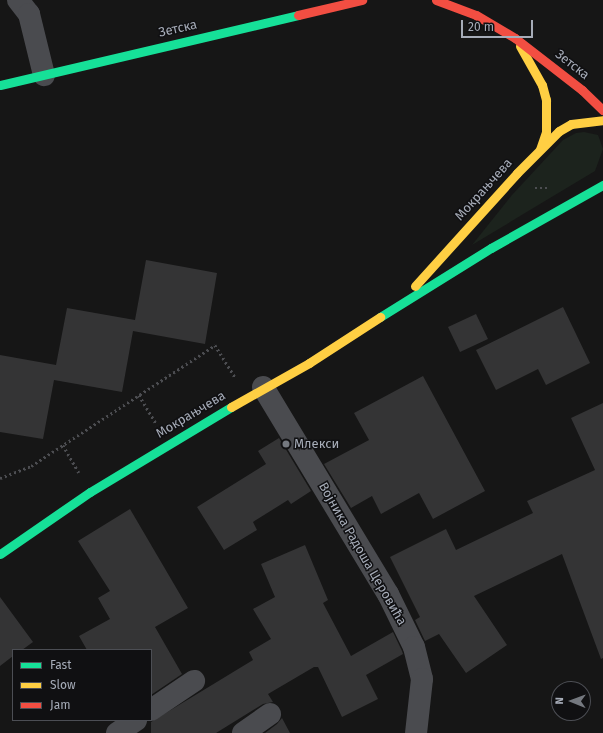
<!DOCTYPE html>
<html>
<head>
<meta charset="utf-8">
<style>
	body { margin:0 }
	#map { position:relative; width:603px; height:733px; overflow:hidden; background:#161616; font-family:"Fira Sans",sans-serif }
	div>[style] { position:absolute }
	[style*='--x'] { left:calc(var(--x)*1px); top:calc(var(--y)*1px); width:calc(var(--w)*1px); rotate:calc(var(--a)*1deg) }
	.green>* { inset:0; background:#1c231d }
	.building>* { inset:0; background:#343435 }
	.path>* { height:2.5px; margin-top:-1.25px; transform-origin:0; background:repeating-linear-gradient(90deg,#4c4d51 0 2px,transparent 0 5px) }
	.street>* { height:22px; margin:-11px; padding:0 11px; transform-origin:11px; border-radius:11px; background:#4a4b4f }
	.fast>* { height:9px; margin:-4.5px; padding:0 4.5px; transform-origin:4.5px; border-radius:4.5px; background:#16e098 }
	.slow>* { height:9px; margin:-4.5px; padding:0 4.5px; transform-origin:4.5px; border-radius:4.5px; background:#ffcf43 }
	.jam>* { height:9px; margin:-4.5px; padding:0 4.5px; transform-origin:4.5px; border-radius:4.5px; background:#f24e42 }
	.dots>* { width:11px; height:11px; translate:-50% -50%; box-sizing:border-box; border:2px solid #101012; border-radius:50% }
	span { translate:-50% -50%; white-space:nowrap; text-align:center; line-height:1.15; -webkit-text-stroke:3px #101012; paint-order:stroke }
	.street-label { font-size:13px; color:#a6acb8 }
	.poi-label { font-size:13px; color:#a6acb8 }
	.left { translate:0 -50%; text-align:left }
	.legend { position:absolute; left:12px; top:649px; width:140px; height:72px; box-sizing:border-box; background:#101012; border:1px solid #4c4e54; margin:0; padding:5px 7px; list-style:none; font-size:12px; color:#a6acb8 }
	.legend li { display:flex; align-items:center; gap:8px; height:20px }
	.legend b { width:20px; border:1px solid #4c4e54 }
	.north { position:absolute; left:551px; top:681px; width:40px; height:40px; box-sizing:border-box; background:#101012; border:1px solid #4c4e54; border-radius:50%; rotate:271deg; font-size:11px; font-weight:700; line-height:16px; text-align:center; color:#a6acb8 }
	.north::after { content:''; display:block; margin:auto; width:14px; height:18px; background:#74787f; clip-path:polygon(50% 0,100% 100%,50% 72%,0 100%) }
	.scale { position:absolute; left:461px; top:20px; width:72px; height:18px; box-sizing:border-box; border:2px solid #a6acb8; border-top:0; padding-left:5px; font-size:12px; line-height:14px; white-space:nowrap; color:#a6acb8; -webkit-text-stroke:3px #101012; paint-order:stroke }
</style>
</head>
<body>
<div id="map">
	<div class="green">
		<i style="clip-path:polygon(584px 132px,598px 135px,603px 149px,595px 171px,472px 245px,512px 195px,563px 140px,576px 133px)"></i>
	</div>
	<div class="building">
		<i style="clip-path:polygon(146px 260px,217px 273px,205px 344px,133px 331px,122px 392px,54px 380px,43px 439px,0 432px,0 355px,56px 365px,67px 308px,135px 320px)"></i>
		<i style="clip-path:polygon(563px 307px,590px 363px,546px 385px,538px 369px,496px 390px,476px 350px)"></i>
		<i style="clip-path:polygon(476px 314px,488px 339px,460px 352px,448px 327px)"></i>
		<i style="clip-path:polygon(423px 376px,485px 491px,433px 519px,419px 493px,381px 514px,372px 496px,351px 508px,324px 464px,369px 440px,354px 413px)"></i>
		<i style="clip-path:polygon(603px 403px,603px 658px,601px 659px,562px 554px,474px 596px,507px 645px,466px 673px,439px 634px,425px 641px,415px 620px,420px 617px,390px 557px,446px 529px,456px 550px,533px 513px,527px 501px,595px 470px,571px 418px)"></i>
		<i style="clip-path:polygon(279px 438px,311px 491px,291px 504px,288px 500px,253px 522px,257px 530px,224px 550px,197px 507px,266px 464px,258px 451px)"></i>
		<i style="clip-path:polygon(130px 509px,188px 608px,155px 627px,182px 674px,151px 695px,151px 650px,87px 650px,79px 636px,110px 619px,98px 598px,110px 591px,78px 541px)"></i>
		<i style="clip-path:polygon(305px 545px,328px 600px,323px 603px,351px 656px,393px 632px,402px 651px,403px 654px,366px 675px,378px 699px,342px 717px,318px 667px,314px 667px,268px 694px,273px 702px,263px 704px,216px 733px,151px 733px,151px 722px,253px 660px,249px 652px,271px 639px,253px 609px,275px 597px,261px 564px)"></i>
		<i style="clip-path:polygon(0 597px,33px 642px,22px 650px,13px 650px,13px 656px,0 666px)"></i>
		<i style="clip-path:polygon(282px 718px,290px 733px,265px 733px,277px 724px)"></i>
	</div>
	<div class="path">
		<i style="--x:535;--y:188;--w:13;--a:0"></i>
		<i style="--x:139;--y:395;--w:35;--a:59"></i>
		<i style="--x:63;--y:445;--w:32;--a:60"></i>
		<i style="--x:0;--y:478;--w:33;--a:-21"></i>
		<i style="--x:31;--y:466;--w:220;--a:-33.3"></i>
		<i style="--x:215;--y:345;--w:38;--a:58"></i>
	</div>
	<div class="street">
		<i style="--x:18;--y:0;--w:18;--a:52"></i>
		<i style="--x:29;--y:14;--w:63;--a:76.2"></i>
		<i style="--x:263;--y:387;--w:242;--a:58.9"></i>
		<i style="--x:388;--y:594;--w:59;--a:63.9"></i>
		<i style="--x:414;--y:647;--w:33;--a:76"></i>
		<i style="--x:422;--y:679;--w:54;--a:96.3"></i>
		<i style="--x:151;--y:710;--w:52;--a:-34"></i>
		<i style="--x:117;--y:733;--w:23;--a:-34"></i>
		<i style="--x:243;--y:733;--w:33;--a:-35"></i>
	</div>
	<div class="fast">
		<i style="--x:0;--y:85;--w:306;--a:-13.2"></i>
		<i style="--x:380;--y:317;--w:131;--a:-31.9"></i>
		<i style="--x:491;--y:248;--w:129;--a:-29.4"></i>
		<i style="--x:0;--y:554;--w:109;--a:-34.6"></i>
		<i style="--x:90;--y:492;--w:165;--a:-31.1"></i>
	</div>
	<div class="slow">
		<i style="--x:520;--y:46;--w:45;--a:60.6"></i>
		<i style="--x:542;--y:85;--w:16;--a:75"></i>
		<i style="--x:546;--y:100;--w:32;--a:90"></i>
		<i style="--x:546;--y:132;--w:18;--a:109"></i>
		<i style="--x:415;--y:286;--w:152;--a:-47.9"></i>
		<i style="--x:517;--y:173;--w:59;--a:-45"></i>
		<i style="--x:559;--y:131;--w:14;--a:-30"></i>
		<i style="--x:571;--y:124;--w:32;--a:-7"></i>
		<i style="--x:231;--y:407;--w:90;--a:-29.4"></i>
		<i style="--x:309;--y:363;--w:85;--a:-32.9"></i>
	</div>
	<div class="jam">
		<i style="--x:436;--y:0;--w:43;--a:20.6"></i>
		<i style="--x:476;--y:15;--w:45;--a:30.5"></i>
		<i style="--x:515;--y:38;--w:85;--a:37.8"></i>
		<i style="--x:582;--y:90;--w:29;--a:44"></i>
		<i style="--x:298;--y:15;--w:66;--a:-13.2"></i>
	</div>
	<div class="dots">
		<i style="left:286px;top:444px;background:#74787f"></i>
	</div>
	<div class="street-label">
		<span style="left:178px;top:29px;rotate:-13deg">Зетска</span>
		<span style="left:572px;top:65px;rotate:38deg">Зетска</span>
		<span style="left:484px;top:190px;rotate:-48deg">Мокрањчева</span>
		<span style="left:191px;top:415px;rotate:-31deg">Мокрањчева</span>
		<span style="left:362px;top:554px;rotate:60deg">Војника Радоша Церовића</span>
	</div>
	<div class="poi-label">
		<span class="left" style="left:294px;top:444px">Млекси</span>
	</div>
	<ul class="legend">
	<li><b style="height:5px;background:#16e098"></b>Fast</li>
	<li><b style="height:5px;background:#ffcf43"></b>Slow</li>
	<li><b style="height:5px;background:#f24e42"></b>Jam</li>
	</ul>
	<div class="north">N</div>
	<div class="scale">20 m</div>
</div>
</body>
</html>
